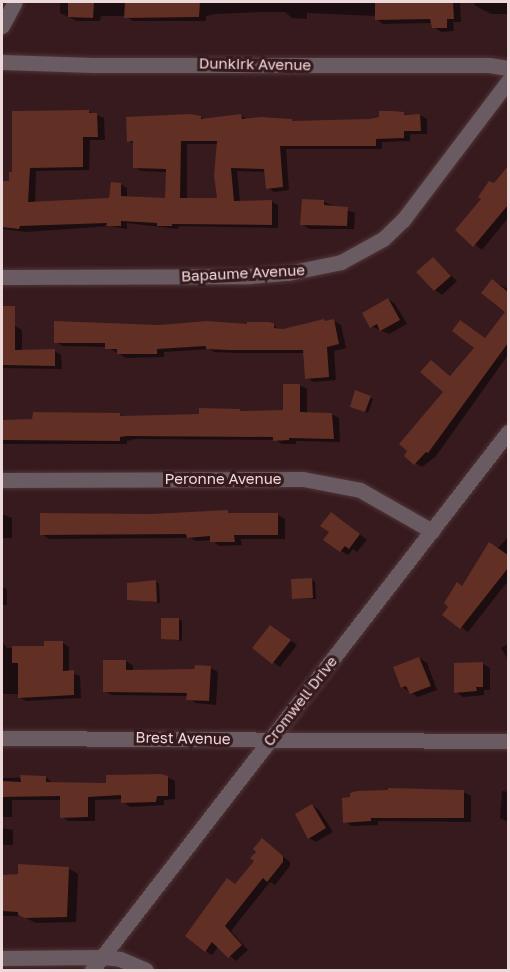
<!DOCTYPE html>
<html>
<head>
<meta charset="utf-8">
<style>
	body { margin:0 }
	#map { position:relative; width:510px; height:972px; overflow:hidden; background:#361a1e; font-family:"Golos Text",sans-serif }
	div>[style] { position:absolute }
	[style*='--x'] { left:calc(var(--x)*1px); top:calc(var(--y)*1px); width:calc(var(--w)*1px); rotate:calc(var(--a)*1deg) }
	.shadow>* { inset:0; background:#0007 }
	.building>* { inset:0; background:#612f23 }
	.roads { filter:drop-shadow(0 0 2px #503538) drop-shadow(0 0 2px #503538) }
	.minor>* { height:15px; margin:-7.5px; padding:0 7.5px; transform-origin:7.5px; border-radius:7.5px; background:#695b61 }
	span { translate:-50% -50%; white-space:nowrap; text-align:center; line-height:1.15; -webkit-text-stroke:6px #361a1e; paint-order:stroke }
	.street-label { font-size:15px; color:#edd8da }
	.frame { position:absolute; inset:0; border:3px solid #edd8da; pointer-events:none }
</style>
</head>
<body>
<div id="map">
	<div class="shadow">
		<i style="clip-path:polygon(60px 2px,460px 2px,461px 22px,453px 22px,454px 31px,441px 32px,434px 27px,433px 23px,383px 24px,376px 19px,376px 16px,307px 13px,307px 19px,292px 18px,285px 12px,259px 12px,216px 14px,206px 16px,206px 21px,133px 21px,125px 16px,101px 16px,100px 21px,77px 21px,60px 13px)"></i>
		<i style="clip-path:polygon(475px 2px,508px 2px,508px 14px,491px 14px,474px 5px)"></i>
		<i style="clip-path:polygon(evenodd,89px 112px,104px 118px,105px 140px,90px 140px,89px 170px,36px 171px,35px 203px,110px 199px,120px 184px,127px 188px,127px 198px,167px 200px,167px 172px,141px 171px,135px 167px,135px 144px,128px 141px,201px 117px,205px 120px,241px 116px,248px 120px,295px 122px,370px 120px,381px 118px,381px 113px,420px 115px,427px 119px,427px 134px,410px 134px,410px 141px,382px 142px,382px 149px,286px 149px,289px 190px,274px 192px,268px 188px,265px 172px,237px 171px,240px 202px,271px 201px,278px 205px,278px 228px,179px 226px,178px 229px,127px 223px,127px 229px,110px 226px,26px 232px,2px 229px,2px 183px,10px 183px,14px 173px,89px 112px,187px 144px,218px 144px,219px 199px,187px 199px,187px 144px)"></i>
		<i style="clip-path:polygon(508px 168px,508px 218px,482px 250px,457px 230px)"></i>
		<i style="clip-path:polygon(324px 202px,355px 213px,354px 229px,309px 229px,302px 224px)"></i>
		<i style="clip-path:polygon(434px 259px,457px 281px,442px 295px,435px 290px)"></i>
		<i style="clip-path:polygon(493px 281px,508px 289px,508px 355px,436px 456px,422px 467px,415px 463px,445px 392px,432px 362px,452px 377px,507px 312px)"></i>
		<i style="clip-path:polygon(388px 299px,395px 304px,407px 324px,389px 334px,371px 326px)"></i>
		<i style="clip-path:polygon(334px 321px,341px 325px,346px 348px,334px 351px,336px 380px,314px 382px,307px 378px,305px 353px,238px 353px,214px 352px,210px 349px,164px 352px,164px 357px,126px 358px,107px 347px,63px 346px,56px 342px,159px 326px,273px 325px,280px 330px)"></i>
		<i style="clip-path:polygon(2px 326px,15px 326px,22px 330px,22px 351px,55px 351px,61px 355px,62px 369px,2px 368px)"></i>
		<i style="clip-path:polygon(299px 385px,307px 389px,307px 414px,331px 414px,339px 418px,340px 442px,296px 441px,296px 444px,282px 444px,276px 440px,136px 439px,127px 441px,127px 444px,2px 444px,2px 421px,120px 415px,125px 418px,200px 415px,239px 410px,244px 412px,285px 412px)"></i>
		<i style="clip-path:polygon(370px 397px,373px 399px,368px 413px,355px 408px)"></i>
		<i style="clip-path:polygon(227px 512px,232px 515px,278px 515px,285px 519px,285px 539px,241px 539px,242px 545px,219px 546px,212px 540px,196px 541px,190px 538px,49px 539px,42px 534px,151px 516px)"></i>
		<i style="clip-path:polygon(2px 514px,12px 518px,12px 538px,2px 538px)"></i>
		<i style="clip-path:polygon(339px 518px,367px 540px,357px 552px,353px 549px,348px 555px,341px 551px)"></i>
		<i style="clip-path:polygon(508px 537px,508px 581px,468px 632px,444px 614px,450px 606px,446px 603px,458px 584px,463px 587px)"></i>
		<i style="clip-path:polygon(312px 580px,315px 582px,316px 599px,293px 598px)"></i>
		<i style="clip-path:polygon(156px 582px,159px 584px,160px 603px,128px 599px)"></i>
		<i style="clip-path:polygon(2px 587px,7px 589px,7px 605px,2px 605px)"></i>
		<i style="clip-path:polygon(179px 619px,182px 621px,182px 641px,162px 638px)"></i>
		<i style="clip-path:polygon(278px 631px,297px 645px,280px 667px,254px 648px)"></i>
		<i style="clip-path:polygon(2px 642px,7px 648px,46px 647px,63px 643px,69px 647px,69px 672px,80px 676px,81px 698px,26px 701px,19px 697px,19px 694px,2px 694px)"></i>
		<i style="clip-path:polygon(508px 644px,508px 660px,501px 648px)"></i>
		<i style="clip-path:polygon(419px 658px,427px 663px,437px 690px,418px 697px,402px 687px)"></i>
		<i style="clip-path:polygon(126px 661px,133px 666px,133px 671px,196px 671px,196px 667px,211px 668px,218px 672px,216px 705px,195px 703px,188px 696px,112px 695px,104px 691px)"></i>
		<i style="clip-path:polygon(483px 664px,490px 668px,490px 690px,484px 690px,484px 695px,463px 697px,456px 692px)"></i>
		<i style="clip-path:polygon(46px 777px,53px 784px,107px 785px,167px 777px,175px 781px,175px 799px,164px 800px,164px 805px,130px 807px,123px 802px,123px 799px,95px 800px,95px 821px,69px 821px,62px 817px,62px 800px,12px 800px,12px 817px,2px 817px,2px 778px)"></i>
		<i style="clip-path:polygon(502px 791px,508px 792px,508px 822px,500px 818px)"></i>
		<i style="clip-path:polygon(463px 792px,471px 796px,471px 822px,378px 821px,378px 825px,352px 826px,345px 822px)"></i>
		<i style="clip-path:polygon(312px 805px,319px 810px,333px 832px,316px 842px,309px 838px)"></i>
		<i style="clip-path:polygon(2px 828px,13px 830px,13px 845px,2px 845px)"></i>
		<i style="clip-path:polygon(262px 840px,290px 862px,290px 866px,275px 885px,270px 882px,231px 931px,248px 950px,236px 961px,219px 946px,212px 955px,206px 951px,236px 885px,256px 861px)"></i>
		<i style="clip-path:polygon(68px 868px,78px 874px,76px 922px,36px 923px,22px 916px,2px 916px,2px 876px)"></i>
	</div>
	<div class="building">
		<i style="clip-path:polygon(68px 2px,94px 2px,93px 18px,68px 17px)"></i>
		<i style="clip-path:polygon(125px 2px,200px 2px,199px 17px,124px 18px)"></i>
		<i style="clip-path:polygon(375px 2px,453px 2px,454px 19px,447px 19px,447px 28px,432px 28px,430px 19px,375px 20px)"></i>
		<i style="clip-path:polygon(evenodd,89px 110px,89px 113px,97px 113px,98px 137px,83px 137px,83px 167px,30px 168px,28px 202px,109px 198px,111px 182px,121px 183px,121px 196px,165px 198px,166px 169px,133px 168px,133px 141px,127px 142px,126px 117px,191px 114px,201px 116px,201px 119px,241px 114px,242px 119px,261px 117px,292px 119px,292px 121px,327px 120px,370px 119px,379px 117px,379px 111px,393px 111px,404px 112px,404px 115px,420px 114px,421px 131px,404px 131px,404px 138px,376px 139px,376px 146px,280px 146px,283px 187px,266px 189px,264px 169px,231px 168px,234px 201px,272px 200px,272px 225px,172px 224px,172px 226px,157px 226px,157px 223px,121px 221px,121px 226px,106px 226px,107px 223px,20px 226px,19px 229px,2px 227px,2px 181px,9px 181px,9px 172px,12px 172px,12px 111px,89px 110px,181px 141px,217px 141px,214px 175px,217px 198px,180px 198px,181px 141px)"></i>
		<i style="clip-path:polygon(508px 166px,508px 205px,473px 247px,455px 230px,481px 199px,478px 197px,489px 181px,494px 183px)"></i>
		<i style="clip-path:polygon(302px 199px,324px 200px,324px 205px,348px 207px,347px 226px,300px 225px)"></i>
		<i style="clip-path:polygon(433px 257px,451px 276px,434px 291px,416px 272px)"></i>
		<i style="clip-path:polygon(492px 279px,508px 292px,508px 343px,428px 453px,426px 452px,414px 465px,404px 456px,407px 451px,399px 444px,443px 392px,420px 372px,431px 360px,450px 376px,474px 348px,452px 331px,460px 320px,485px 338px,505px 312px,481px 293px)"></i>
		<i style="clip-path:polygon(388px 298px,400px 320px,380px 331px,377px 324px,370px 328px,362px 313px)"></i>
		<i style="clip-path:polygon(2px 306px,15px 306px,15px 350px,55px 349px,55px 366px,2px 365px)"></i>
		<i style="clip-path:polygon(324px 319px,325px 321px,334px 319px,339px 344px,327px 347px,329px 377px,305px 379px,303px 350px,229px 350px,206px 349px,206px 346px,157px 349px,157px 354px,117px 354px,117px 349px,105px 349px,105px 343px,54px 343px,54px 321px,159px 325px,207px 321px,247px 324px,247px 322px,268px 322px,274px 323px,274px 328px,283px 329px)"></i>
		<i style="clip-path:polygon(283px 384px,300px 384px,300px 412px,332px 413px,334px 439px,289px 438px,289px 440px,273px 441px,273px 437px,127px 436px,120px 437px,120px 441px,2px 440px,2px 420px,32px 419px,33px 412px,120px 413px,120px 416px,199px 414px,199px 408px,240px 409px,240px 411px,283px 410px)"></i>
		<i style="clip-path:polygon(355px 390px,371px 396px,365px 412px,350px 407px)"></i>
		<i style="clip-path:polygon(228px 510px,228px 513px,278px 513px,278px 535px,234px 535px,235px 542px,210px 542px,210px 536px,187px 538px,186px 534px,40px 535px,40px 513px,151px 514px)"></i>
		<i style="clip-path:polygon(331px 512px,360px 534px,349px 549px,345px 546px,340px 552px,323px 540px,329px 532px,320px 526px)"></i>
		<i style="clip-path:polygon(489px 542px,508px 555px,508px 568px,460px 629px,442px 615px,448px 607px,444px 603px,457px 582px,462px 586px)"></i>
		<i style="clip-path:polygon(312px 578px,313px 598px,292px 599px,291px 579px)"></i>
		<i style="clip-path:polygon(156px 580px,157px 602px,127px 600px,127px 583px)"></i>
		<i style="clip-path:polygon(161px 618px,179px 618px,179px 640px,161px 639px)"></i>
		<i style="clip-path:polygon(270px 625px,291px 640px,272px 664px,252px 648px)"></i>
		<i style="clip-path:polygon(44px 641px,63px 641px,63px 671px,74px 670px,74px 695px,18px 698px,18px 663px,12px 663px,12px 646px,44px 646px)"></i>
		<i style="clip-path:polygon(419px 657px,431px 686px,410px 694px,406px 686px,401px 688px,393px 667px)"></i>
		<i style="clip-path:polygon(103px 660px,126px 660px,126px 670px,194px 669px,195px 665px,211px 666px,209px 701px,186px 700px,187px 693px,103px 692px)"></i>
		<i style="clip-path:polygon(483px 662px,483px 687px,476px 687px,477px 691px,454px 693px,454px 663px)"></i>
		<i style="clip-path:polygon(161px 774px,168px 776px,168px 796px,157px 796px,156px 802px,121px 803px,121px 795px,88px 797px,88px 817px,60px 818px,60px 796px,2px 797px,2px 781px,21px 782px,20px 775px,46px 776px,46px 782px,106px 783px,106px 775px)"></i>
		<i style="clip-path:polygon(388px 788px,464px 790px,464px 818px,371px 818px,371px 821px,343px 823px,342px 798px,350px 797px,350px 793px,357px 791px,388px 790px)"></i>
		<i style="clip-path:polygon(312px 804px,326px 828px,308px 839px,295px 814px)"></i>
		<i style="clip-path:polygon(262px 838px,283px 856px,283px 862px,267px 882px,263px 878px,225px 926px,242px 945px,228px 958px,212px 942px,205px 952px,185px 936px,227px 878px,235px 884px,254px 861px,250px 858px,256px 852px,253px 849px)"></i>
		<i style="clip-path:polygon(18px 864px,69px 867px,67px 917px,25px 918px,18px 915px,18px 912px,2px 911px,2px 875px,18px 874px)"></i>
	</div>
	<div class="roads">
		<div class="minor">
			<i style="--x:2;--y:26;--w:27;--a:-62"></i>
			<i style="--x:2;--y:62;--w:91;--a:1.9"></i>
			<i style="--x:93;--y:65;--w:396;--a:0"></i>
			<i style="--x:489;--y:65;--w:19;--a:9"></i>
			<i style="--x:2;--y:277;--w:248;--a:-0.2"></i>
			<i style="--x:250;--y:276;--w:38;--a:-5"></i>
			<i style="--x:288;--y:273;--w:54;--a:-11.7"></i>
			<i style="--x:341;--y:262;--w:48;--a:-28.7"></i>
			<i style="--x:383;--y:239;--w:28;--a:-44"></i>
			<i style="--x:403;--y:220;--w:174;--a:-52.9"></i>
			<i style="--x:2;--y:480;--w:301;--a:-0.2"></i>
			<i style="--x:303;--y:479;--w:58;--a:10.9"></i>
			<i style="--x:360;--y:490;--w:83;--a:29.7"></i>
			<i style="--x:2;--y:738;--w:506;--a:0.34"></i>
			<i style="--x:2;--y:958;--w:100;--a:-0.6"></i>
			<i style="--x:102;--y:957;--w:18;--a:6"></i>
			<i style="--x:120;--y:959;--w:28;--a:23"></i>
			<i style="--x:92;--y:970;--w:680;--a:-52.29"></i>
		</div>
	</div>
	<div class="street-label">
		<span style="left:255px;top:64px;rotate:1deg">Dunkirk Avenue</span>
		<span style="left:243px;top:273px;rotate:-3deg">Bapaume Avenue</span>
		<span style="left:223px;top:479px">Peronne Avenue</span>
		<span style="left:300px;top:701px;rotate:-52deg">Cromwell Drive</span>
		<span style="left:183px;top:738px;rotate:1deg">Brest Avenue</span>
	</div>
	<div class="frame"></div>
</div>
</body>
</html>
